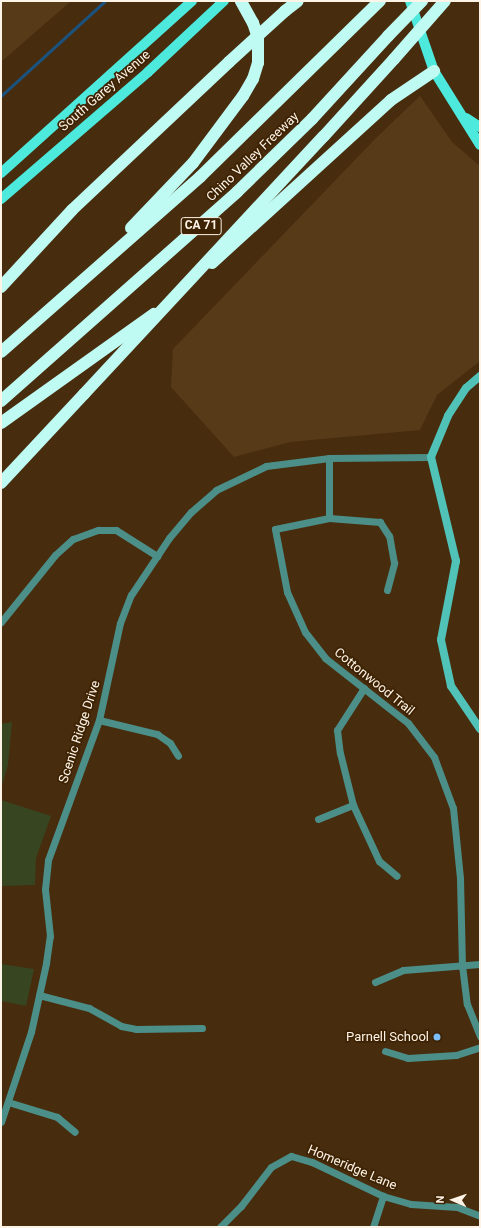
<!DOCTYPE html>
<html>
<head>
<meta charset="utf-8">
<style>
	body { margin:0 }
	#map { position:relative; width:481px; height:1228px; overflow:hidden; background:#472d0e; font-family:Roboto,sans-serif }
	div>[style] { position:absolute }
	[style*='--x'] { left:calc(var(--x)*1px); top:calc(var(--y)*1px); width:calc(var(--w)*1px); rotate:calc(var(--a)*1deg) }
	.built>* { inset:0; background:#573a18 }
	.green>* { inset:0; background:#374521 }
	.stream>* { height:2.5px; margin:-1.25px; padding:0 1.25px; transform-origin:1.25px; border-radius:1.25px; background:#1b527e }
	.street>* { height:7px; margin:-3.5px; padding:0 3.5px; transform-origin:3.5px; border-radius:3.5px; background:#4c8f88 }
	.secondary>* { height:8px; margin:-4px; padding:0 4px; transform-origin:4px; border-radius:4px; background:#50c2b7 }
	.primary>* { height:10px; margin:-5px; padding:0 5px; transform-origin:5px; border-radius:5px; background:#4de9dc }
	.highway>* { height:12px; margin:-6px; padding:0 6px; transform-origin:6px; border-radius:6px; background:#bffbf3 }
	.highway-bridge>* { height:12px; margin:-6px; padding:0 6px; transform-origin:6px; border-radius:6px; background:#bffbf3 }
	.dots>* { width:11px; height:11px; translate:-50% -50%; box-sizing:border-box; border:2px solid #3d2303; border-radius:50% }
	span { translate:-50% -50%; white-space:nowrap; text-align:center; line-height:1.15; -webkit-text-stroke:3.5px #3d2303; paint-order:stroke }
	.shield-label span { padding:1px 3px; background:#3d2303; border:1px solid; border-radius:3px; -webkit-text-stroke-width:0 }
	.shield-label { font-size:12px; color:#fef3e7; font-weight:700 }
	.street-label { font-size:13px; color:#fef3e7 }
	.poi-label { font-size:13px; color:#fef3e7 }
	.right { translate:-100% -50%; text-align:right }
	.frame { position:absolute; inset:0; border:2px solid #fef3e7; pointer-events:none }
	.north { position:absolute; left:433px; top:1180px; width:40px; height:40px; -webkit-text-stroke:3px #3d2303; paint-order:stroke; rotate:272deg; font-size:11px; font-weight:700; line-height:16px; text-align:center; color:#fef3e7 }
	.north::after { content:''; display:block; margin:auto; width:14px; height:18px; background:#fef3e7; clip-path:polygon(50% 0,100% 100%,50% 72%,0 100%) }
</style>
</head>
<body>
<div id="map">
	<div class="built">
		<i style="clip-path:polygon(1px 1px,71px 1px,1px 62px)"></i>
		<i style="clip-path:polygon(420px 96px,452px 142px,480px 166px,480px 361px,437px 395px,420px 430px,290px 442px,234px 457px,171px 387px,173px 349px,376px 138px)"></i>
	</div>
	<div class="green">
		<i style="clip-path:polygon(12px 722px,8px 765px,1px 788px,1px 724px)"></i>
		<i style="clip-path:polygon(1px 800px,51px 816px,36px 858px,35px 885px,1px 886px)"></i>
		<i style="clip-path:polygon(1px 964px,34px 969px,26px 1006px,1px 1001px)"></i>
	</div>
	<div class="stream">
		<i style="--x:1;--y:96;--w:141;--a:-42.4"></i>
	</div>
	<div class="street">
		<i style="--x:329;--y:458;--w:60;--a:90"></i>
		<i style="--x:387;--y:590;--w:28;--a:-75"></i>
		<i style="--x:394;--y:563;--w:27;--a:-100"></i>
		<i style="--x:389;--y:536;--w:17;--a:-123"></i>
		<i style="--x:380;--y:522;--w:51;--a:-175.5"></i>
		<i style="--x:329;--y:518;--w:55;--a:168.5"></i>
		<i style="--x:275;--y:529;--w:64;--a:79.2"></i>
		<i style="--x:287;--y:592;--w:44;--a:65.8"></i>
		<i style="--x:305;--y:632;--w:33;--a:52"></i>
		<i style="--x:325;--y:658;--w:105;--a:38.1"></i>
		<i style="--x:408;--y:723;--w:43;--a:52.6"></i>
		<i style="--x:434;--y:757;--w:54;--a:69.6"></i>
		<i style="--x:453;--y:808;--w:70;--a:84.3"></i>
		<i style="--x:460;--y:878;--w:87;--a:88.7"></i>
		<i style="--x:462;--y:965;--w:39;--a:83"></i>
		<i style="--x:467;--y:1004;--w:35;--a:68"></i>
		<i style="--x:1;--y:622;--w:86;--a:-51.1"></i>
		<i style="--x:55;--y:555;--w:24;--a:-42"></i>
		<i style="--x:73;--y:539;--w:27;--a:-20"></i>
		<i style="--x:98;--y:530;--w:18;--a:0"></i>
		<i style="--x:116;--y:530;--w:49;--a:32.4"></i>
		<i style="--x:364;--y:688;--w:50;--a:122.7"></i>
		<i style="--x:337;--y:730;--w:23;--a:83"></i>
		<i style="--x:340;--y:753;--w:54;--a:76"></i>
		<i style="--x:353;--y:805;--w:62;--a:65.1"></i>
		<i style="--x:379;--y:861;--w:23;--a:40"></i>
		<i style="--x:99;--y:720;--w:60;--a:13.6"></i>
		<i style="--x:157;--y:734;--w:16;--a:35"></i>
		<i style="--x:170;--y:743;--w:15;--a:58"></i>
		<i style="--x:318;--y:819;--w:38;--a:-22"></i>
		<i style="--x:375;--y:982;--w:30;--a:-23"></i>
		<i style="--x:403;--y:970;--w:77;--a:-4.5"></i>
		<i style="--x:39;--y:995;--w:52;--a:14.6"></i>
		<i style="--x:89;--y:1008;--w:37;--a:29"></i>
		<i style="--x:121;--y:1026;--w:15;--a:11"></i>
		<i style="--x:136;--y:1029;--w:66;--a:-0.9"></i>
		<i style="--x:385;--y:1051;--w:24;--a:17"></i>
		<i style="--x:408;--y:1058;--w:48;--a:-3.6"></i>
		<i style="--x:456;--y:1055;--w:25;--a:-18"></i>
		<i style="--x:8;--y:1102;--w:51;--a:17"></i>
		<i style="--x:57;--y:1117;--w:23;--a:40"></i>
		<i style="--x:1;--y:1122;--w:95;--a:-71.6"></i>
		<i style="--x:31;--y:1032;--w:71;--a:-77.7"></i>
		<i style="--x:46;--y:963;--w:27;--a:-82"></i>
		<i style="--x:50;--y:936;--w:47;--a:-96.1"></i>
		<i style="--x:45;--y:889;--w:29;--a:-84"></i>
		<i style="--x:48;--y:860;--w:149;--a:-70"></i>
		<i style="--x:99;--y:720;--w:99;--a:-77.8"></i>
		<i style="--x:120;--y:623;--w:30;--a:-69"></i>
		<i style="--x:131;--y:595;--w:69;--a:-56.3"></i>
		<i style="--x:169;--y:538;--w:34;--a:-50"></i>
		<i style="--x:191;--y:512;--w:33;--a:-41"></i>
		<i style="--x:216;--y:490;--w:55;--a:-25.6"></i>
		<i style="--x:266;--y:466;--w:64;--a:-7.2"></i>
		<i style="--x:329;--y:458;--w:102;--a:-0.6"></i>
		<i style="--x:220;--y:1227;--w:30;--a:-45"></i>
		<i style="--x:241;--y:1206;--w:49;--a:-52.4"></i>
		<i style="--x:271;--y:1167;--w:23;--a:-29"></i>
		<i style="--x:291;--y:1156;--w:22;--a:16"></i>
		<i style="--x:312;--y:1162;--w:79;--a:25.6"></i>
		<i style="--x:383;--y:1196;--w:29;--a:16"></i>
		<i style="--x:411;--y:1204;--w:46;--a:3.7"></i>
		<i style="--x:457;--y:1207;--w:25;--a:21"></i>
		<i style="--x:373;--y:1227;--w:33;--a:-72"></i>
	</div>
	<div class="secondary">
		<i style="--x:480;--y:376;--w:18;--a:139"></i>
		<i style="--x:466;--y:388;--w:33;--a:123"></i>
		<i style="--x:448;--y:416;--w:44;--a:112.5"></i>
		<i style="--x:431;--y:457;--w:107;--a:76.5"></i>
		<i style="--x:456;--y:561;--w:80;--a:100.8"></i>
		<i style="--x:441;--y:640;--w:47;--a:77.7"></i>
		<i style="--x:451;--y:686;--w:52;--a:56"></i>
	</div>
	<div class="primary">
		<i style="--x:410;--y:1;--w:74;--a:71.1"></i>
		<i style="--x:434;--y:71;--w:87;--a:58.1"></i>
		<i style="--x:466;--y:118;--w:17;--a:33"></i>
		<i style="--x:1;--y:173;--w:257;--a:-42"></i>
		<i style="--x:1;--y:199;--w:194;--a:-40.8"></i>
		<i style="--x:148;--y:72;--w:104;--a:-43.1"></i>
	</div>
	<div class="highway">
		<i style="--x:285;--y:11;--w:16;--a:-38"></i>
		<i style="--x:324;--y:136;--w:104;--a:-47.7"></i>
		<i style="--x:131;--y:228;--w:90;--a:-46.4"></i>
		<i style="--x:193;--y:163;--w:84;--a:-53.3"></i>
		<i style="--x:243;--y:96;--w:20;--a:-60"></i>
		<i style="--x:253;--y:79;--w:17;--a:-73"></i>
		<i style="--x:258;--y:63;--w:25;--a:-90"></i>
		<i style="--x:258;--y:38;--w:16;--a:-108"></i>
		<i style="--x:253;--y:23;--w:25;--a:-119"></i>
		<i style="--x:212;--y:263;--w:242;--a:-42.3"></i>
		<i style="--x:391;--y:100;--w:52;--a:-34"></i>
		<i style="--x:1;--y:287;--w:105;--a:-47.3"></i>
		<i style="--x:72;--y:210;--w:216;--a:-43.3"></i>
		<i style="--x:1;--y:352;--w:265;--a:-41.3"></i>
		<i style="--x:200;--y:177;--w:252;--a:-44.4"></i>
		<i style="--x:1;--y:401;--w:315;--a:-41.5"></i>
		<i style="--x:237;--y:192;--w:105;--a:-44.2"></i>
		<i style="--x:312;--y:119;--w:113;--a:-47.5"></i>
		<i style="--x:1;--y:423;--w:188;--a:-35.5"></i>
		<i style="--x:1;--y:483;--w:122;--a:-47"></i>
	</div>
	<div class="highway-bridge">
		<i style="--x:388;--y:36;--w:49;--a:-45.8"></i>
		<i style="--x:394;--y:59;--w:77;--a:-48.7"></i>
		<i style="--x:229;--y:62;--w:76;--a:-42.3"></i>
		<i style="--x:84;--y:394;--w:352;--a:-47.1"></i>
	</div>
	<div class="dots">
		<i style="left:437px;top:1037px;background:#7cbef9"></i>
	</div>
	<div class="shield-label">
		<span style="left:201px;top:226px">CA 71</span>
	</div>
	<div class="street-label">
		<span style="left:105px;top:91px;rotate:-41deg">South Garey Avenue</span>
		<span style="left:253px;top:157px;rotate:-44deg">Chino Valley Freeway</span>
		<span style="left:374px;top:682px;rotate:39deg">Cottonwood Trail</span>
		<span style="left:80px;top:732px;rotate:-72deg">Scenic Ridge Drive</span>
		<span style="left:352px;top:1168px;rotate:23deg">Homeridge Lane</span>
	</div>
	<div class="poi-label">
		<span class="right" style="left:429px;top:1037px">Parnell School</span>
	</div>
	<div class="frame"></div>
	<div class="north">N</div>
</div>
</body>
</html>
